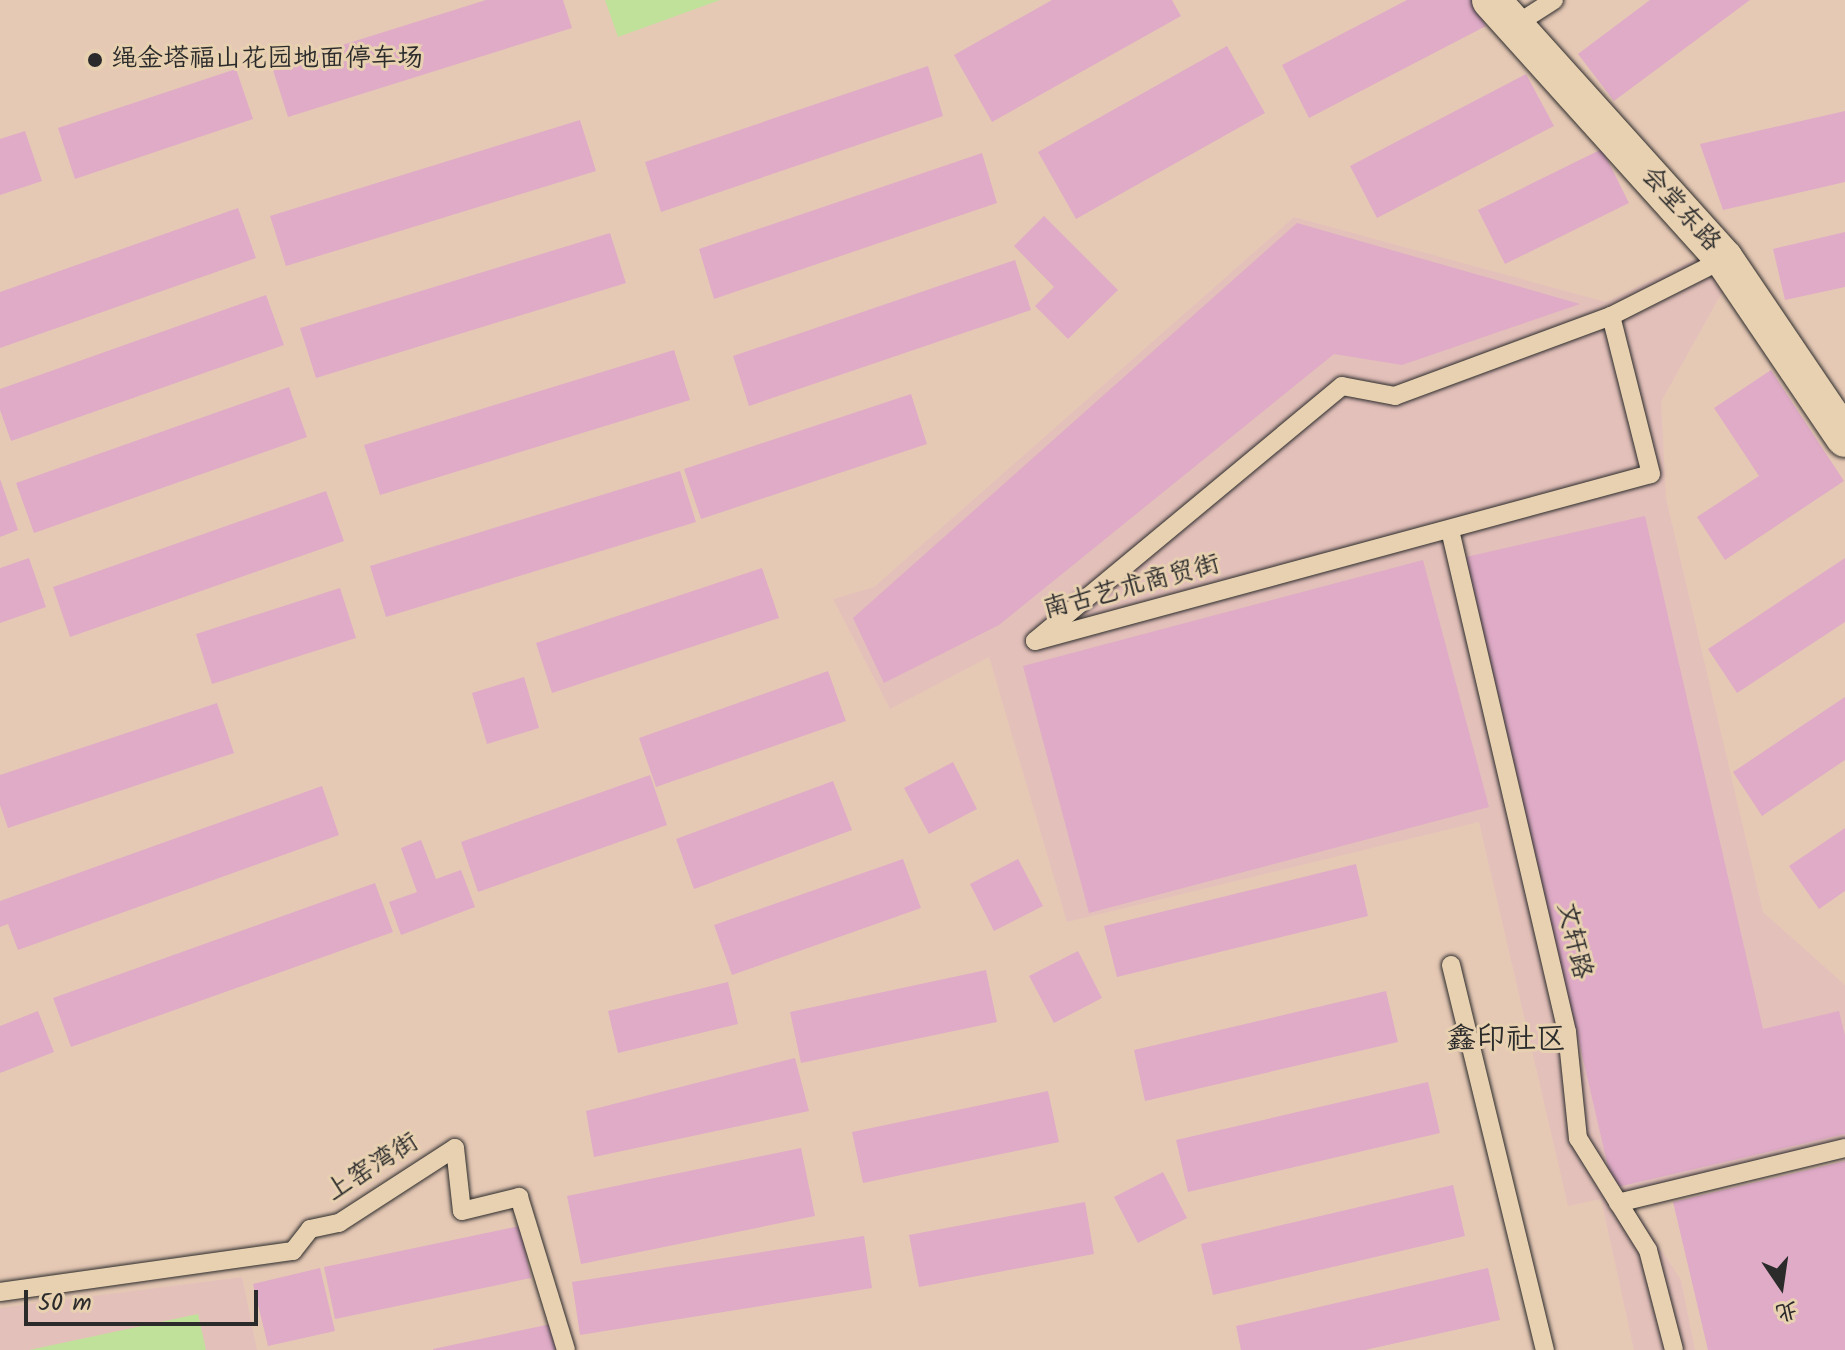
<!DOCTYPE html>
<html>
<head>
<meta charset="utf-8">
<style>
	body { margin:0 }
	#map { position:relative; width:1845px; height:1350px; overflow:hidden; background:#e6c9b5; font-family:Kalam,"LXGW WenKai TC",sans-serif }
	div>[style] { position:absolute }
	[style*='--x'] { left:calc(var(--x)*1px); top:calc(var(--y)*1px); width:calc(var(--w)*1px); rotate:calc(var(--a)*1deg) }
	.built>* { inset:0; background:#e4c0ba }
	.green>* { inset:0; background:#c0e19a }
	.building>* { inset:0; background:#dfabc6 }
	.roads { filter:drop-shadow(0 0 2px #2b2b2b) drop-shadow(0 0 2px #2b2b2b) }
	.lane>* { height:18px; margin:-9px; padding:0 9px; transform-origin:9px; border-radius:9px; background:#e8d1b1 }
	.street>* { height:38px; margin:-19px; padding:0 19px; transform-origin:19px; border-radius:19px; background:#e8d1b1 }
	.dots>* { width:22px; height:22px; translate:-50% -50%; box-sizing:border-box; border:4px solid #e8d1b1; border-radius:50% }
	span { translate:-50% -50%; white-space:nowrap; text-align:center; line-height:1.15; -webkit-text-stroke:6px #e8d1b1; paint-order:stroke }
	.poi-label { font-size:26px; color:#2b2b2b }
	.left { translate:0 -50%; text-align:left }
	.street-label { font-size:26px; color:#2b2b2b }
	.quarter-label { font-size:30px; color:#2b2b2b }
	.north { position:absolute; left:1741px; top:1246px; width:80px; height:80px; -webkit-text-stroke:6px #e8d1b1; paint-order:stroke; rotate:167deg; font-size:22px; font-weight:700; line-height:32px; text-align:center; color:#2b2b2b }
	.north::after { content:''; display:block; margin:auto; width:28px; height:36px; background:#2b2b2b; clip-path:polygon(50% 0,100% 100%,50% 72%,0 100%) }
	.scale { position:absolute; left:24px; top:1290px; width:234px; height:36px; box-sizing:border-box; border:4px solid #2b2b2b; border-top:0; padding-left:10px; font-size:24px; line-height:28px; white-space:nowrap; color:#2b2b2b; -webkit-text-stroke:6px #e8d1b1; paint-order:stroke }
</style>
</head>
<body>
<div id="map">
	<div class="built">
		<i style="clip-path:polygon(1294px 217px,1606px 302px,1702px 256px,1725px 287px,1661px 402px,1666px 498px,1763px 912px,1845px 985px,1845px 1140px,1624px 1194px,1681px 1280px,1695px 1350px,1634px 1350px,1601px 1199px,1568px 1206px,1479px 822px,1067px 922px,989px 657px,890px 709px,833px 599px,874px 587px)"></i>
		<i style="clip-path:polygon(242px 1277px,257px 1350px,0 1350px,0 1308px)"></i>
	</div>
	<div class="green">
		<i style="clip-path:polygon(605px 0,720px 0,618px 37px)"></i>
		<i style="clip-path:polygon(198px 1314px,206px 1350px,29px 1350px)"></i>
	</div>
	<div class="building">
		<i style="clip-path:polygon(486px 0,563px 0,572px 28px,288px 117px,272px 67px)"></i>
		<i style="clip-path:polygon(1052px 0,1172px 0,1181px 16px,992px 122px,954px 55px)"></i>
		<i style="clip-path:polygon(1407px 0,1472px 0,1486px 26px,1309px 118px,1282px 65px)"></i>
		<i style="clip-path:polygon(1650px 0,1750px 0,1614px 101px,1578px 54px)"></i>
		<i style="clip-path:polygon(1227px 46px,1265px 113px,1076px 219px,1038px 152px)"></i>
		<i style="clip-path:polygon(928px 66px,943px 116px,661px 212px,645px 162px)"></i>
		<i style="clip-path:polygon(236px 69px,253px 119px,75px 179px,58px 128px)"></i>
		<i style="clip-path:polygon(1526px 74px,1554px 126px,1377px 218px,1350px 166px)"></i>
		<i style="clip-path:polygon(1845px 111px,1845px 182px,1723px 210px,1700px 144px)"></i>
		<i style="clip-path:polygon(580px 120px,596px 171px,286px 266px,270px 216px)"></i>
		<i style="clip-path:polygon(25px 131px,42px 181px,0 195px,0 139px)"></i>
		<i style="clip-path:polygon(1602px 149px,1629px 203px,1505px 264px,1478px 210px)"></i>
		<i style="clip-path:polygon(982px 153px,997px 203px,714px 299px,699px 249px)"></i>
		<i style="clip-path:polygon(238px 208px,256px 258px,0 348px,0 292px)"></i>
		<i style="clip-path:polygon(1044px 216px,1118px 290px,1068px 339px,1035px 306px,1054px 287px,1014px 246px)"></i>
		<i style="clip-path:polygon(1297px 223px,1580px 304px,1402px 365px,1334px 354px,999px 625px,884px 683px,853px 618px)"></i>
		<i style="clip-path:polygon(1845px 232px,1845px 287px,1785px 300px,1773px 249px)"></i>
		<i style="clip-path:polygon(610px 233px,626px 283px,316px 378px,300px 328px)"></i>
		<i style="clip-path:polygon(1015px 260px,1031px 310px,749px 406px,733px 356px)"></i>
		<i style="clip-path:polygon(266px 295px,284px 345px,11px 441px,0 410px,0 389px)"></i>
		<i style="clip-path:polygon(674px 350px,690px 400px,380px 495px,364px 445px)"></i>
		<i style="clip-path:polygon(1771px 370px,1844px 481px,1725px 560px,1697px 517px,1759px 476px,1714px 408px)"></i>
		<i style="clip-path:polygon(289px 387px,307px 437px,34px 533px,16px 483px)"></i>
		<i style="clip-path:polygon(911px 394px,927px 444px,701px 519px,684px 469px)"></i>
		<i style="clip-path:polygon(680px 471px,696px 522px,386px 617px,370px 566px)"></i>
		<i style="clip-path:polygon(0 479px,18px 530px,0 537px)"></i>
		<i style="clip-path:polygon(326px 491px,344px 541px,70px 637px,53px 587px)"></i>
		<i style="clip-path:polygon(1645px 516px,1763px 1029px,1839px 1011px,1845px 1036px,1845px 1134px,1613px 1188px,1466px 557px)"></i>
		<i style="clip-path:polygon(29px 558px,46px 607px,0 623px,0 568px)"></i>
		<i style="clip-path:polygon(1845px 558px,1845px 622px,1737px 693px,1708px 649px)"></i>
		<i style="clip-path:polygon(1423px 560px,1489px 807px,1089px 913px,1023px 666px)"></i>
		<i style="clip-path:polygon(762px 568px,779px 618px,552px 693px,536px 643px)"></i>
		<i style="clip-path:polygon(340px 588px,356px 638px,212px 684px,196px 634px)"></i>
		<i style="clip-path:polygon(828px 671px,846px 721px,656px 787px,639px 738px)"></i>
		<i style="clip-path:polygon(524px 677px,539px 728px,487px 744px,472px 693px)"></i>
		<i style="clip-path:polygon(1845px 697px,1845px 760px,1762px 816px,1733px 772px)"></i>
		<i style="clip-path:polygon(217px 703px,234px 753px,8px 828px,0 805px,0 775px)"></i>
		<i style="clip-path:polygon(953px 762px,977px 809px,929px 834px,904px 788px)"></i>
		<i style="clip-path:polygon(650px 775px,667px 825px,478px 892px,461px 842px)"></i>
		<i style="clip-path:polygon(833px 781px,852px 830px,694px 889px,676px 839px)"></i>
		<i style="clip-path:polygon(322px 786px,339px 835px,18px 950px,8px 924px,0 927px,0 901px)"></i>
		<i style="clip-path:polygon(1845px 828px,1845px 891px,1819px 909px,1789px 866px)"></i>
		<i style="clip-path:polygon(421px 840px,436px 879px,461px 870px,475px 907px,401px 935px,389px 902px,417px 892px,401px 848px)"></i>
		<i style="clip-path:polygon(903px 859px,921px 908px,732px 975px,714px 925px)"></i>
		<i style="clip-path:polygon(1018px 859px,1043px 906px,994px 931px,970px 884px)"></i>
		<i style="clip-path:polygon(1356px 864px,1368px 916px,1117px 977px,1104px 926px)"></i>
		<i style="clip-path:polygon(375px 883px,393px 932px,71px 1047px,53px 998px)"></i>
		<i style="clip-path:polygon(1078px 951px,1102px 998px,1054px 1023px,1029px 976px)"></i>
		<i style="clip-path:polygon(986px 970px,997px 1022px,801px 1063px,790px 1012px)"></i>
		<i style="clip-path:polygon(728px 982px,738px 1024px,618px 1053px,608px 1011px)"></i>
		<i style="clip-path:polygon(1386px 991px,1398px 1042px,1145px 1101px,1134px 1050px)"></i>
		<i style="clip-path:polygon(38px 1011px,54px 1052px,0 1073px,0 1026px)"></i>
		<i style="clip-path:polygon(795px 1058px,809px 1111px,594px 1157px,586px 1111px)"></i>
		<i style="clip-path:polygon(1428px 1082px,1440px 1133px,1188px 1192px,1176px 1140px)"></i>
		<i style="clip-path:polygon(1048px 1091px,1059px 1142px,863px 1183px,852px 1132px)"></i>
		<i style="clip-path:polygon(801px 1148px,815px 1216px,581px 1264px,567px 1196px)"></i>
		<i style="clip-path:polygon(1845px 1161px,1845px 1350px,1708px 1350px,1673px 1202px)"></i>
		<i style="clip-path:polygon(1163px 1172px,1187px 1218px,1138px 1243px,1114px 1197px)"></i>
		<i style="clip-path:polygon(1453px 1185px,1465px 1236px,1213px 1295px,1201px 1244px)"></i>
		<i style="clip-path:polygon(1085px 1202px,1094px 1254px,919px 1287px,909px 1235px)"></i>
		<i style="clip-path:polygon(520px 1226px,531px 1278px,335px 1319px,324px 1267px)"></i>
		<i style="clip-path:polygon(864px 1236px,872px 1288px,580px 1335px,572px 1282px)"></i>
		<i style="clip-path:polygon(320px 1268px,335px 1331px,268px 1346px,253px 1284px)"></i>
		<i style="clip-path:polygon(1488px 1268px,1500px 1320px,1365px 1350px,1241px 1350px,1236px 1326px)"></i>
		<i style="clip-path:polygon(551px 1324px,556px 1350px,433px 1350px,433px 1349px)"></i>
	</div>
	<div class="roads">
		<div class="lane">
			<i style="--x:1512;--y:27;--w:50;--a:-32.7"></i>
			<i style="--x:1611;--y:316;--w:230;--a:159.7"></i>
			<i style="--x:1395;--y:396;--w:54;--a:-169.3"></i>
			<i style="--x:1342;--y:386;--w:399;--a:140.3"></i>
			<i style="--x:1035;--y:641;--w:638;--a:-15.17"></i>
			<i style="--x:1651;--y:474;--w:163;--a:-104.2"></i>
			<i style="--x:1611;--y:316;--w:127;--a:-26.8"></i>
			<i style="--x:1450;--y:530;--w:515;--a:76.88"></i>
			<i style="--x:1567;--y:1032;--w:107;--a:84.1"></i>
			<i style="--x:1578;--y:1138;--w:132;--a:58"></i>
			<i style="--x:1648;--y:1250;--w:103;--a:75.4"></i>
			<i style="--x:1451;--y:965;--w:396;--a:76.3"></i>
			<i style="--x:1618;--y:1203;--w:234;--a:-13.6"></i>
			<i style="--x:0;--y:1292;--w:296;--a:-8"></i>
			<i style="--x:293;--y:1251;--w:28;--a:-52"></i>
			<i style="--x:310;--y:1229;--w:30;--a:-12"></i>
			<i style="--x:339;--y:1223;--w:138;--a:-32.9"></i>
			<i style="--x:455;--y:1148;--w:63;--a:83.7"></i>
			<i style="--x:462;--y:1211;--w:59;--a:-13.8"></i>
			<i style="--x:519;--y:1197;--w:160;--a:72.9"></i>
		</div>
		<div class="street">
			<i style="--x:1491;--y:0;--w:348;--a:48"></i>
			<i style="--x:1724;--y:259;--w:216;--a:55.9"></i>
		</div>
	</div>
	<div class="dots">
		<i style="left:95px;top:60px;background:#2b2b2b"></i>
	</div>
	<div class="poi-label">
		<span class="left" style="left:111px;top:60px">绳金塔福山花园地面停车场</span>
	</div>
	<div class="street-label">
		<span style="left:1680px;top:210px;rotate:48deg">会堂东路</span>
		<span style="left:1132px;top:588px;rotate:-15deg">南古艺术商贸街</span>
		<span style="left:1573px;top:941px;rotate:77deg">文轩路</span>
		<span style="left:373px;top:1168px;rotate:-32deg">上窑湾街</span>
	</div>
	<div class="quarter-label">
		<span style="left:1506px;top:1040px">鑫印社区</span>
	</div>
	<div class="north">北</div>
	<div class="scale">50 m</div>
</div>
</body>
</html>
